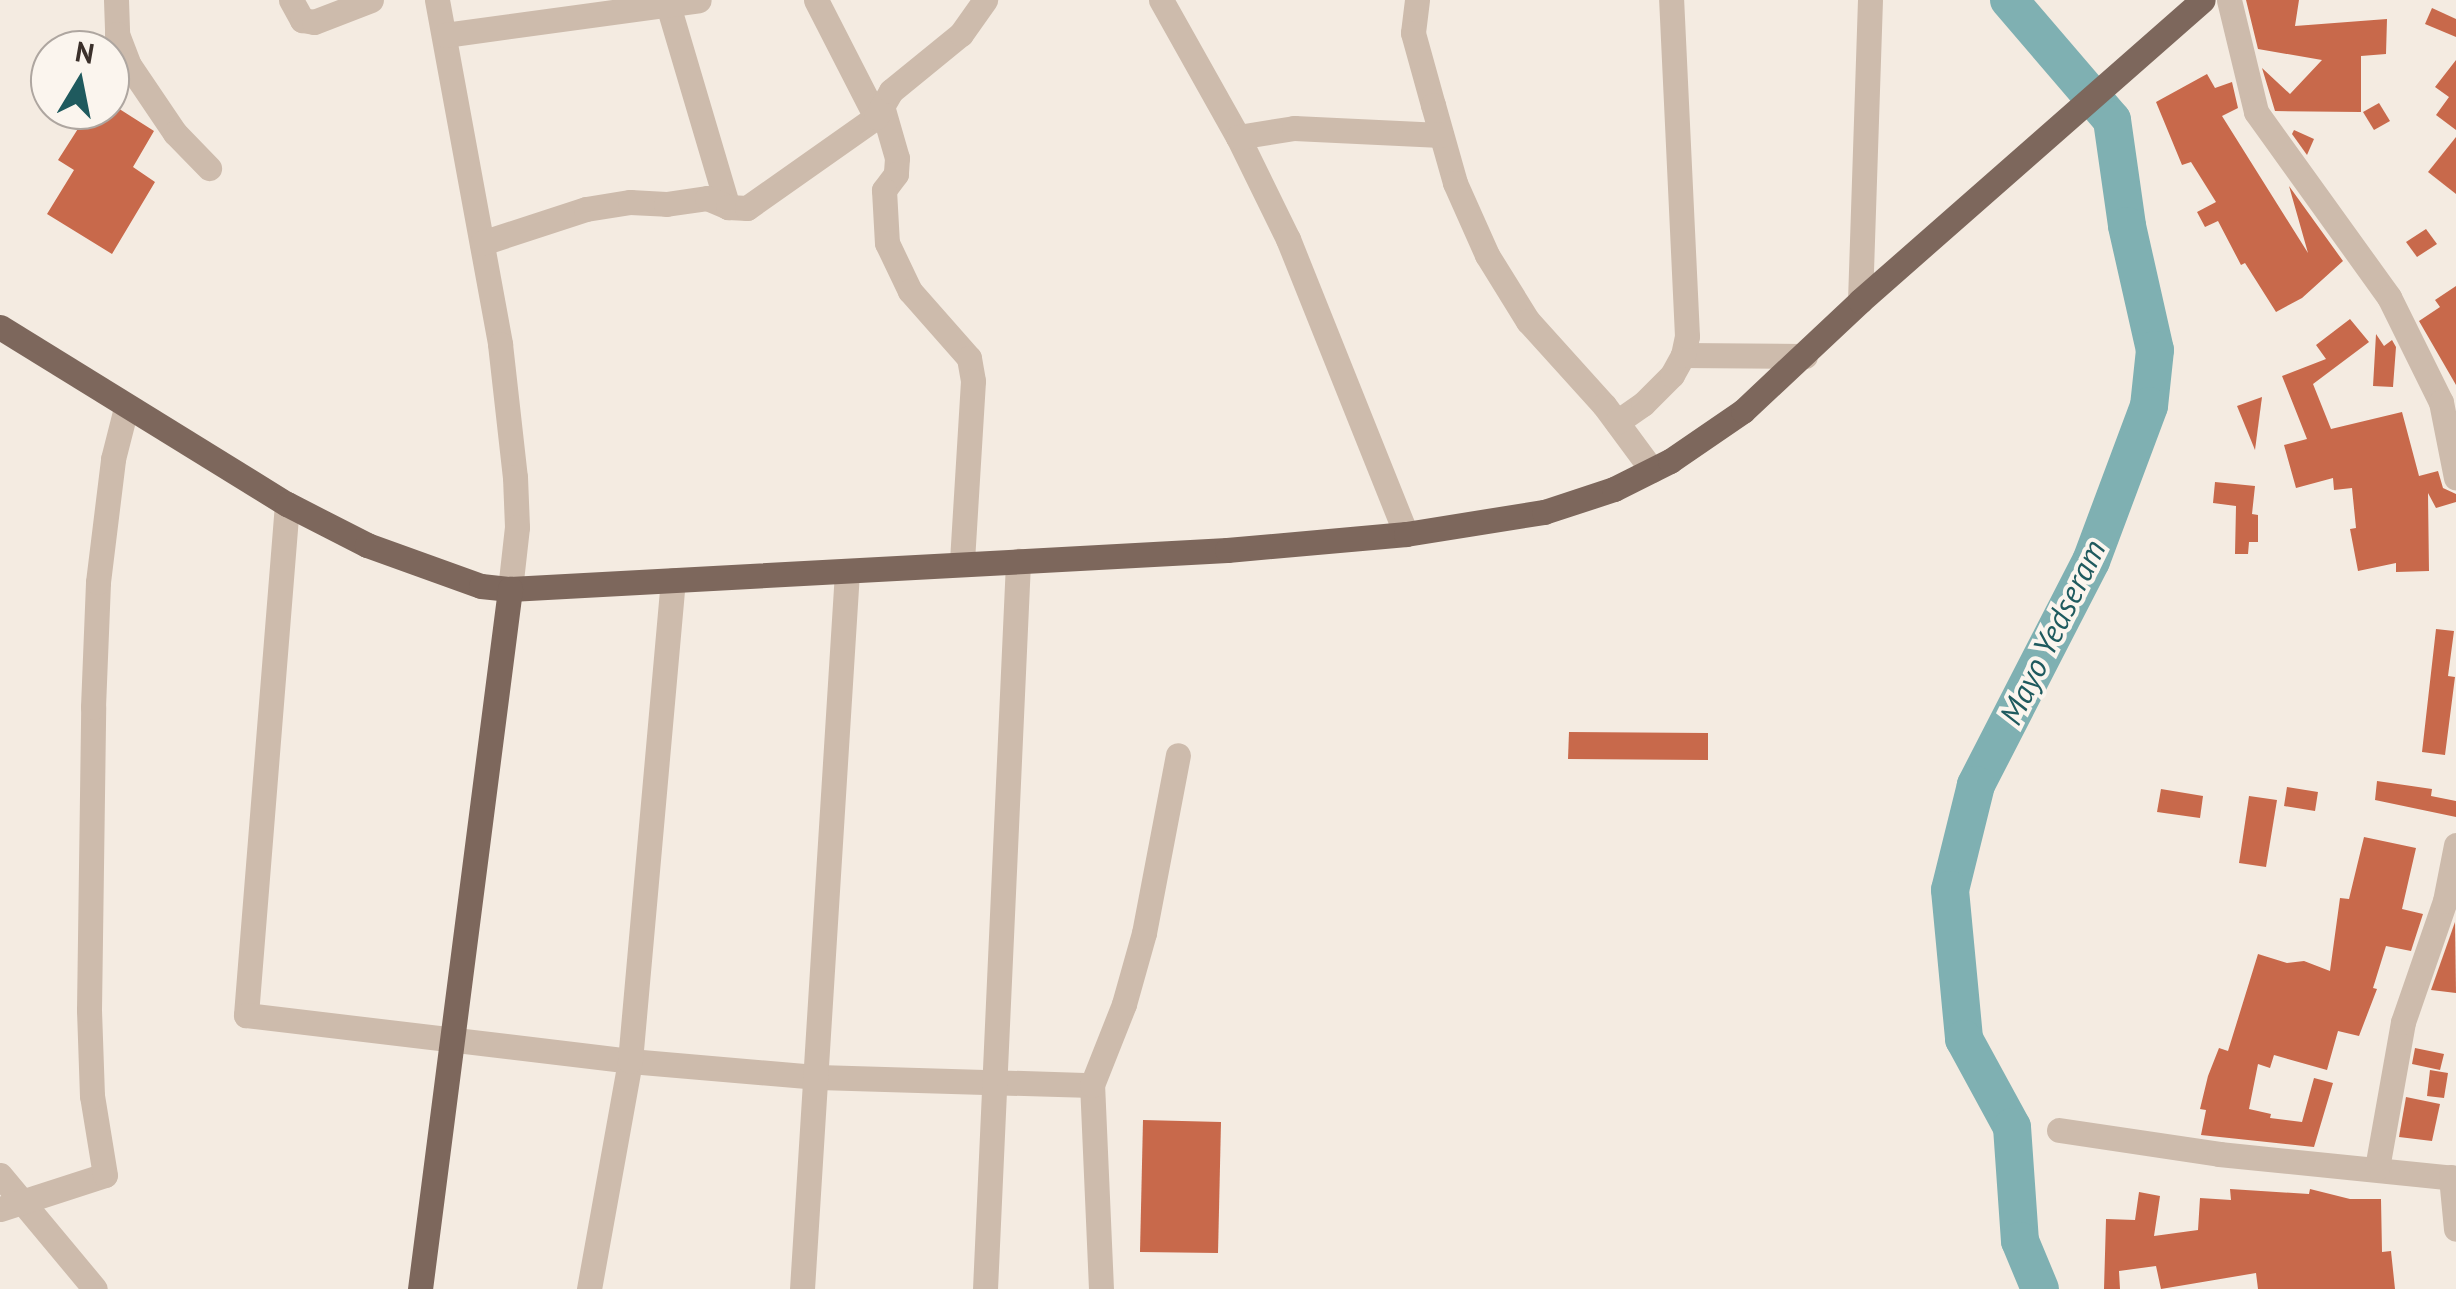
<!DOCTYPE html>
<html>
<head>
<meta charset="utf-8">
<style>
	body { margin:0 }
	#map { position:relative; width:2456px; height:1289px; overflow:hidden; background:#f4ebe1; font-family:"PT Sans",sans-serif }
	div>[style] { position:absolute }
	[style*='--x'] { left:calc(var(--x)*1px); top:calc(var(--y)*1px); width:calc(var(--w)*1px); rotate:calc(var(--a)*1deg) }
	.river>* { height:38px; margin:-19px; padding:0 19px; transform-origin:19px; border-radius:19px; background:#7fb0b2 }
	.building>* { inset:0; background:#c8694b }
	.minor>* { height:25px; margin:-12.5px; padding:0 12.5px; transform-origin:12.5px; border-radius:12.5px; background:#cdbbac }
	.major>* { height:25px; margin:-12.5px; padding:0 12.5px; transform-origin:12.5px; border-radius:12.5px; background:#7d675c }
	span { translate:-50% -50%; white-space:nowrap; text-align:center; line-height:1.15; -webkit-text-stroke:8px #fbf5ee; paint-order:stroke }
	.water-label { font-size:32px; color:#1f5a5e; font-style:italic }
	.north { position:absolute; left:30px; top:30px; width:100px; height:100px; box-sizing:border-box; background:#fbf5ee; border:2px solid #aea6a0; border-radius:50%; rotate:10deg; font-size:28px; font-weight:700; line-height:40px; text-align:center; color:#3b302b }
	.north::after { content:''; display:block; margin:auto; width:35px; height:45px; background:#1f5a5e; clip-path:polygon(50% 0,100% 100%,50% 72%,0 100%) }
</style>
</head>
<body>
<div id="map">
	<div class="river">
		<i style="--x:2009;--y:0;--w:158;--a:49.4"></i>
		<i style="--x:2112;--y:120;--w:107;--a:81.9"></i>
		<i style="--x:2127;--y:226;--w:127;--a:77.3"></i>
		<i style="--x:2155;--y:350;--w:56;--a:96.1"></i>
		<i style="--x:2149;--y:406;--w:165;--a:110.5"></i>
		<i style="--x:2091;--y:561;--w:252;--a:117.2"></i>
		<i style="--x:1976;--y:785;--w:108;--a:103.9"></i>
		<i style="--x:1950;--y:890;--w:150;--a:84.6"></i>
		<i style="--x:1964;--y:1039;--w:100;--a:61.4"></i>
		<i style="--x:2012;--y:1127;--w:114;--a:86"></i>
		<i style="--x:2020;--y:1241;--w:52;--a:67.4"></i>
	</div>
	<div class="building">
		<i style="clip-path:polygon(2246px 0,2299px 0,2295px 26px,2387px 19px,2386px 54px,2361px 56px,2361px 112px,2275px 111px,2262px 68px,2290px 94px,2322px 60px,2258px 49px)"></i>
		<i style="clip-path:polygon(2432px 8px,2456px 19px,2456px 37px,2425px 24px)"></i>
		<i style="clip-path:polygon(2456px 60px,2456px 130px,2436px 115px,2449px 97px,2435px 87px)"></i>
		<i style="clip-path:polygon(2207px 74px,2215px 88px,2232px 82px,2238px 108px,2222px 116px,2308px 253px,2289px 186px,2343px 261px,2302px 298px,2276px 312px,2245px 263px,2241px 265px,2218px 221px,2205px 227px,2197px 212px,2216px 202px,2191px 162px,2182px 165px,2156px 102px)"></i>
		<i style="clip-path:polygon(110px 103px,154px 131px,133px 167px,155px 182px,112px 254px,47px 214px,74px 170px,58px 160px,90px 110px,110px 110px)"></i>
		<i style="clip-path:polygon(2379px 103px,2390px 121px,2374px 130px,2363px 112px)"></i>
		<i style="clip-path:polygon(2294px 130px,2314px 139px,2307px 155px,2292px 134px)"></i>
		<i style="clip-path:polygon(2456px 137px,2456px 194px,2428px 172px)"></i>
		<i style="clip-path:polygon(2426px 229px,2437px 244px,2417px 257px,2406px 242px)"></i>
		<i style="clip-path:polygon(2456px 286px,2456px 385px,2419px 321px,2440px 307px,2435px 300px)"></i>
		<i style="clip-path:polygon(2350px 319px,2369px 342px,2313px 384px,2331px 429px,2402px 412px,2419px 476px,2438px 471px,2443px 488px,2456px 494px,2456px 502px,2436px 508px,2428px 493px,2429px 571px,2396px 572px,2396px 563px,2358px 571px,2350px 529px,2356px 528px,2352px 488px,2334px 490px,2333px 478px,2296px 488px,2284px 445px,2307px 439px,2282px 376px,2326px 359px,2316px 345px)"></i>
		<i style="clip-path:polygon(2376px 334px,2384px 346px,2392px 340px,2396px 347px,2393px 387px,2373px 386px)"></i>
		<i style="clip-path:polygon(2262px 397px,2255px 450px,2237px 406px)"></i>
		<i style="clip-path:polygon(2215px 482px,2255px 486px,2252px 514px,2258px 515px,2258px 542px,2249px 542px,2248px 554px,2235px 554px,2236px 506px,2213px 503px)"></i>
		<i style="clip-path:polygon(2436px 629px,2454px 631px,2448px 676px,2455px 677px,2445px 755px,2422px 752px)"></i>
		<i style="clip-path:polygon(1569px 732px,1708px 733px,1708px 760px,1568px 759px)"></i>
		<i style="clip-path:polygon(2377px 781px,2432px 789px,2431px 796px,2456px 801px,2456px 817px,2375px 800px)"></i>
		<i style="clip-path:polygon(2287px 787px,2318px 792px,2315px 811px,2284px 806px)"></i>
		<i style="clip-path:polygon(2161px 789px,2203px 796px,2200px 818px,2157px 812px)"></i>
		<i style="clip-path:polygon(2249px 796px,2277px 800px,2266px 867px,2239px 863px)"></i>
		<i style="clip-path:polygon(2364px 837px,2416px 848px,2402px 909px,2423px 914px,2411px 951px,2386px 946px,2373px 988px,2377px 989px,2359px 1036px,2338px 1031px,2327px 1070px,2274px 1055px,2270px 1068px,2258px 1064px,2249px 1109px,2271px 1114px,2270px 1118px,2302px 1122px,2314px 1078px,2333px 1083px,2314px 1147px,2201px 1135px,2206px 1110px,2200px 1109px,2208px 1076px,2219px 1048px,2228px 1051px,2258px 954px,2287px 963px,2304px 961px,2330px 971px,2340px 898px,2349px 899px)"></i>
		<i style="clip-path:polygon(2455px 922px,2456px 993px,2431px 990px)"></i>
		<i style="clip-path:polygon(2415px 1048px,2444px 1054px,2440px 1070px,2412px 1064px)"></i>
		<i style="clip-path:polygon(2430px 1070px,2448px 1073px,2444px 1098px,2427px 1096px)"></i>
		<i style="clip-path:polygon(2406px 1097px,2440px 1104px,2432px 1141px,2399px 1137px)"></i>
		<i style="clip-path:polygon(1143px 1120px,1221px 1122px,1218px 1253px,1140px 1252px)"></i>
		<i style="clip-path:polygon(2230px 1189px,2309px 1194px,2310px 1189px,2350px 1199px,2381px 1199px,2382px 1252px,2391px 1251px,2395px 1289px,2258px 1289px,2256px 1273px,2161px 1289px,2156px 1266px,2119px 1271px,2120px 1289px,2104px 1289px,2106px 1219px,2135px 1220px,2139px 1192px,2160px 1196px,2154px 1236px,2198px 1230px,2200px 1198px,2231px 1200px)"></i>
	</div>
	<div class="minor">
		<i style="--x:116;--y:0;--w:34;--a:88"></i>
		<i style="--x:117;--y:34;--w:33;--a:69"></i>
		<i style="--x:129;--y:65;--w:82;--a:55.9"></i>
		<i style="--x:175;--y:133;--w:49;--a:45.8"></i>
		<i style="--x:291;--y:0;--w:23;--a:61"></i>
		<i style="--x:302;--y:20;--w:12;--a:9"></i>
		<i style="--x:314;--y:22;--w:61;--a:-21.1"></i>
		<i style="--x:437;--y:0;--w:350;--a:79.6"></i>
		<i style="--x:500;--y:344;--w:134;--a:83.6"></i>
		<i style="--x:515;--y:477;--w:50;--a:87.7"></i>
		<i style="--x:517;--y:527;--w:62;--a:96.4"></i>
		<i style="--x:816;--y:0;--w:131;--a:62.9"></i>
		<i style="--x:1161;--y:0;--w:157;--a:60.7"></i>
		<i style="--x:1238;--y:137;--w:114;--a:63.9"></i>
		<i style="--x:1288;--y:239;--w:318;--a:68.2"></i>
		<i style="--x:1417;--y:0;--w:33;--a:97"></i>
		<i style="--x:1413;--y:33;--w:75;--a:74.5"></i>
		<i style="--x:1433;--y:105;--w:81;--a:74.2"></i>
		<i style="--x:1455;--y:183;--w:79;--a:66"></i>
		<i style="--x:1487;--y:255;--w:78;--a:58.2"></i>
		<i style="--x:1528;--y:321;--w:113;--a:47.9"></i>
		<i style="--x:1604;--y:405;--w:81;--a:53.6"></i>
		<i style="--x:2229;--y:0;--w:115;--a:76.4"></i>
		<i style="--x:2256;--y:112;--w:228;--a:54.3"></i>
		<i style="--x:2389;--y:297;--w:117;--a:63.7"></i>
		<i style="--x:2441;--y:402;--w:77;--a:78.8"></i>
		<i style="--x:668;--y:5;--w:211;--a:73.5"></i>
		<i style="--x:445;--y:35;--w:256;--a:-7.8"></i>
		<i style="--x:882;--y:106;--w:54;--a:73.9"></i>
		<i style="--x:897;--y:158;--w:16;--a:94"></i>
		<i style="--x:896;--y:174;--w:20;--a:127"></i>
		<i style="--x:884;--y:190;--w:53;--a:86.8"></i>
		<i style="--x:887;--y:243;--w:53;--a:64.4"></i>
		<i style="--x:910;--y:291;--w:89;--a:48.6"></i>
		<i style="--x:969;--y:358;--w:23;--a:80"></i>
		<i style="--x:973;--y:381;--w:182;--a:93.5"></i>
		<i style="--x:1238;--y:137;--w:57;--a:-9.1"></i>
		<i style="--x:1294;--y:128;--w:147;--a:2.7"></i>
		<i style="--x:482;--y:243;--w:109;--a:-18.1"></i>
		<i style="--x:586;--y:209;--w:45;--a:-9"></i>
		<i style="--x:630;--y:202;--w:36;--a:3"></i>
		<i style="--x:666;--y:204;--w:41;--a:-8.3"></i>
		<i style="--x:707;--y:198;--w:23;--a:23"></i>
		<i style="--x:728;--y:207;--w:19;--a:3"></i>
		<i style="--x:747;--y:208;--w:158;--a:-35.2"></i>
		<i style="--x:876;--y:117;--w:30;--a:-60"></i>
		<i style="--x:891;--y:91;--w:90;--a:-39.2"></i>
		<i style="--x:961;--y:34;--w:42;--a:-54.8"></i>
		<i style="--x:1860;--y:301;--w:301;--a:-88.1"></i>
		<i style="--x:1683;--y:355;--w:122;--a:0.5"></i>
		<i style="--x:1617;--y:422;--w:32;--a:-35"></i>
		<i style="--x:1643;--y:404;--w:41;--a:-45"></i>
		<i style="--x:1672;--y:375;--w:23;--a:-61"></i>
		<i style="--x:1683;--y:355;--w:19;--a:-78"></i>
		<i style="--x:1687;--y:336;--w:336;--a:-92.7"></i>
		<i style="--x:287;--y:504;--w:513;--a:94.59"></i>
		<i style="--x:246;--y:1015;--w:387;--a:6.8"></i>
		<i style="--x:630;--y:1061;--w:189;--a:4.9"></i>
		<i style="--x:818;--y:1077;--w:274;--a:1.7"></i>
		<i style="--x:2059;--y:1130;--w:162;--a:8.5"></i>
		<i style="--x:2219;--y:1154;--w:238;--a:5.8"></i>
		<i style="--x:2377;--y:1168;--w:148;--a:-79.9"></i>
		<i style="--x:2403;--y:1022;--w:128;--a:-70.9"></i>
		<i style="--x:2445;--y:901;--w:57;--a:-78.9"></i>
		<i style="--x:0;--y:1175;--w:148;--a:50.2"></i>
		<i style="--x:2451;--y:1177;--w:52;--a:84.5"></i>
		<i style="--x:0;--y:1209;--w:110;--a:-17.9"></i>
		<i style="--x:105;--y:1175;--w:80;--a:-99.3"></i>
		<i style="--x:92;--y:1096;--w:86;--a:-92"></i>
		<i style="--x:89;--y:1010;--w:303;--a:-89.2"></i>
		<i style="--x:93;--y:707;--w:125;--a:-87.7"></i>
		<i style="--x:98;--y:582;--w:124;--a:-83"></i>
		<i style="--x:113;--y:459;--w:53;--a:-75.7"></i>
		<i style="--x:589;--y:1289;--w:232;--a:-79.8"></i>
		<i style="--x:630;--y:1061;--w:483;--a:-84.9"></i>
		<i style="--x:802;--y:1289;--w:719;--a:-86.41"></i>
		<i style="--x:985;--y:1289;--w:729;--a:-87.4"></i>
		<i style="--x:1101;--y:1289;--w:204;--a:-92.5"></i>
		<i style="--x:1092;--y:1085;--w:87;--a:-68.4"></i>
		<i style="--x:1124;--y:1004;--w:74;--a:-74.3"></i>
		<i style="--x:1144;--y:933;--w:181;--a:-79.2"></i>
	</div>
	<div class="major">
		<i style="--x:0;--y:327;--w:337;--a:31.7"></i>
		<i style="--x:287;--y:504;--w:90;--a:27.1"></i>
		<i style="--x:367;--y:545;--w:121;--a:19.8"></i>
		<i style="--x:481;--y:586;--w:29;--a:6"></i>
		<i style="--x:510;--y:589;--w:718;--a:-3.11"></i>
		<i style="--x:1227;--y:550;--w:180;--a:-5.1"></i>
		<i style="--x:1406;--y:534;--w:140;--a:-9.1"></i>
		<i style="--x:1544;--y:512;--w:74;--a:-18.2"></i>
		<i style="--x:1614;--y:489;--w:63;--a:-26.6"></i>
		<i style="--x:1670;--y:461;--w:88;--a:-34.4"></i>
		<i style="--x:1743;--y:411;--w:161;--a:-43.2"></i>
		<i style="--x:1860;--y:301;--w:456;--a:-41.3"></i>
		<i style="--x:420;--y:1289;--w:706;--a:-82.67"></i>
	</div>
	<div class="water-label">
		<span style="left:2052px;top:632px;rotate:-64deg">Mayo Yedseram</span>
	</div>
	<div class="north">N</div>
</div>
</body>
</html>
